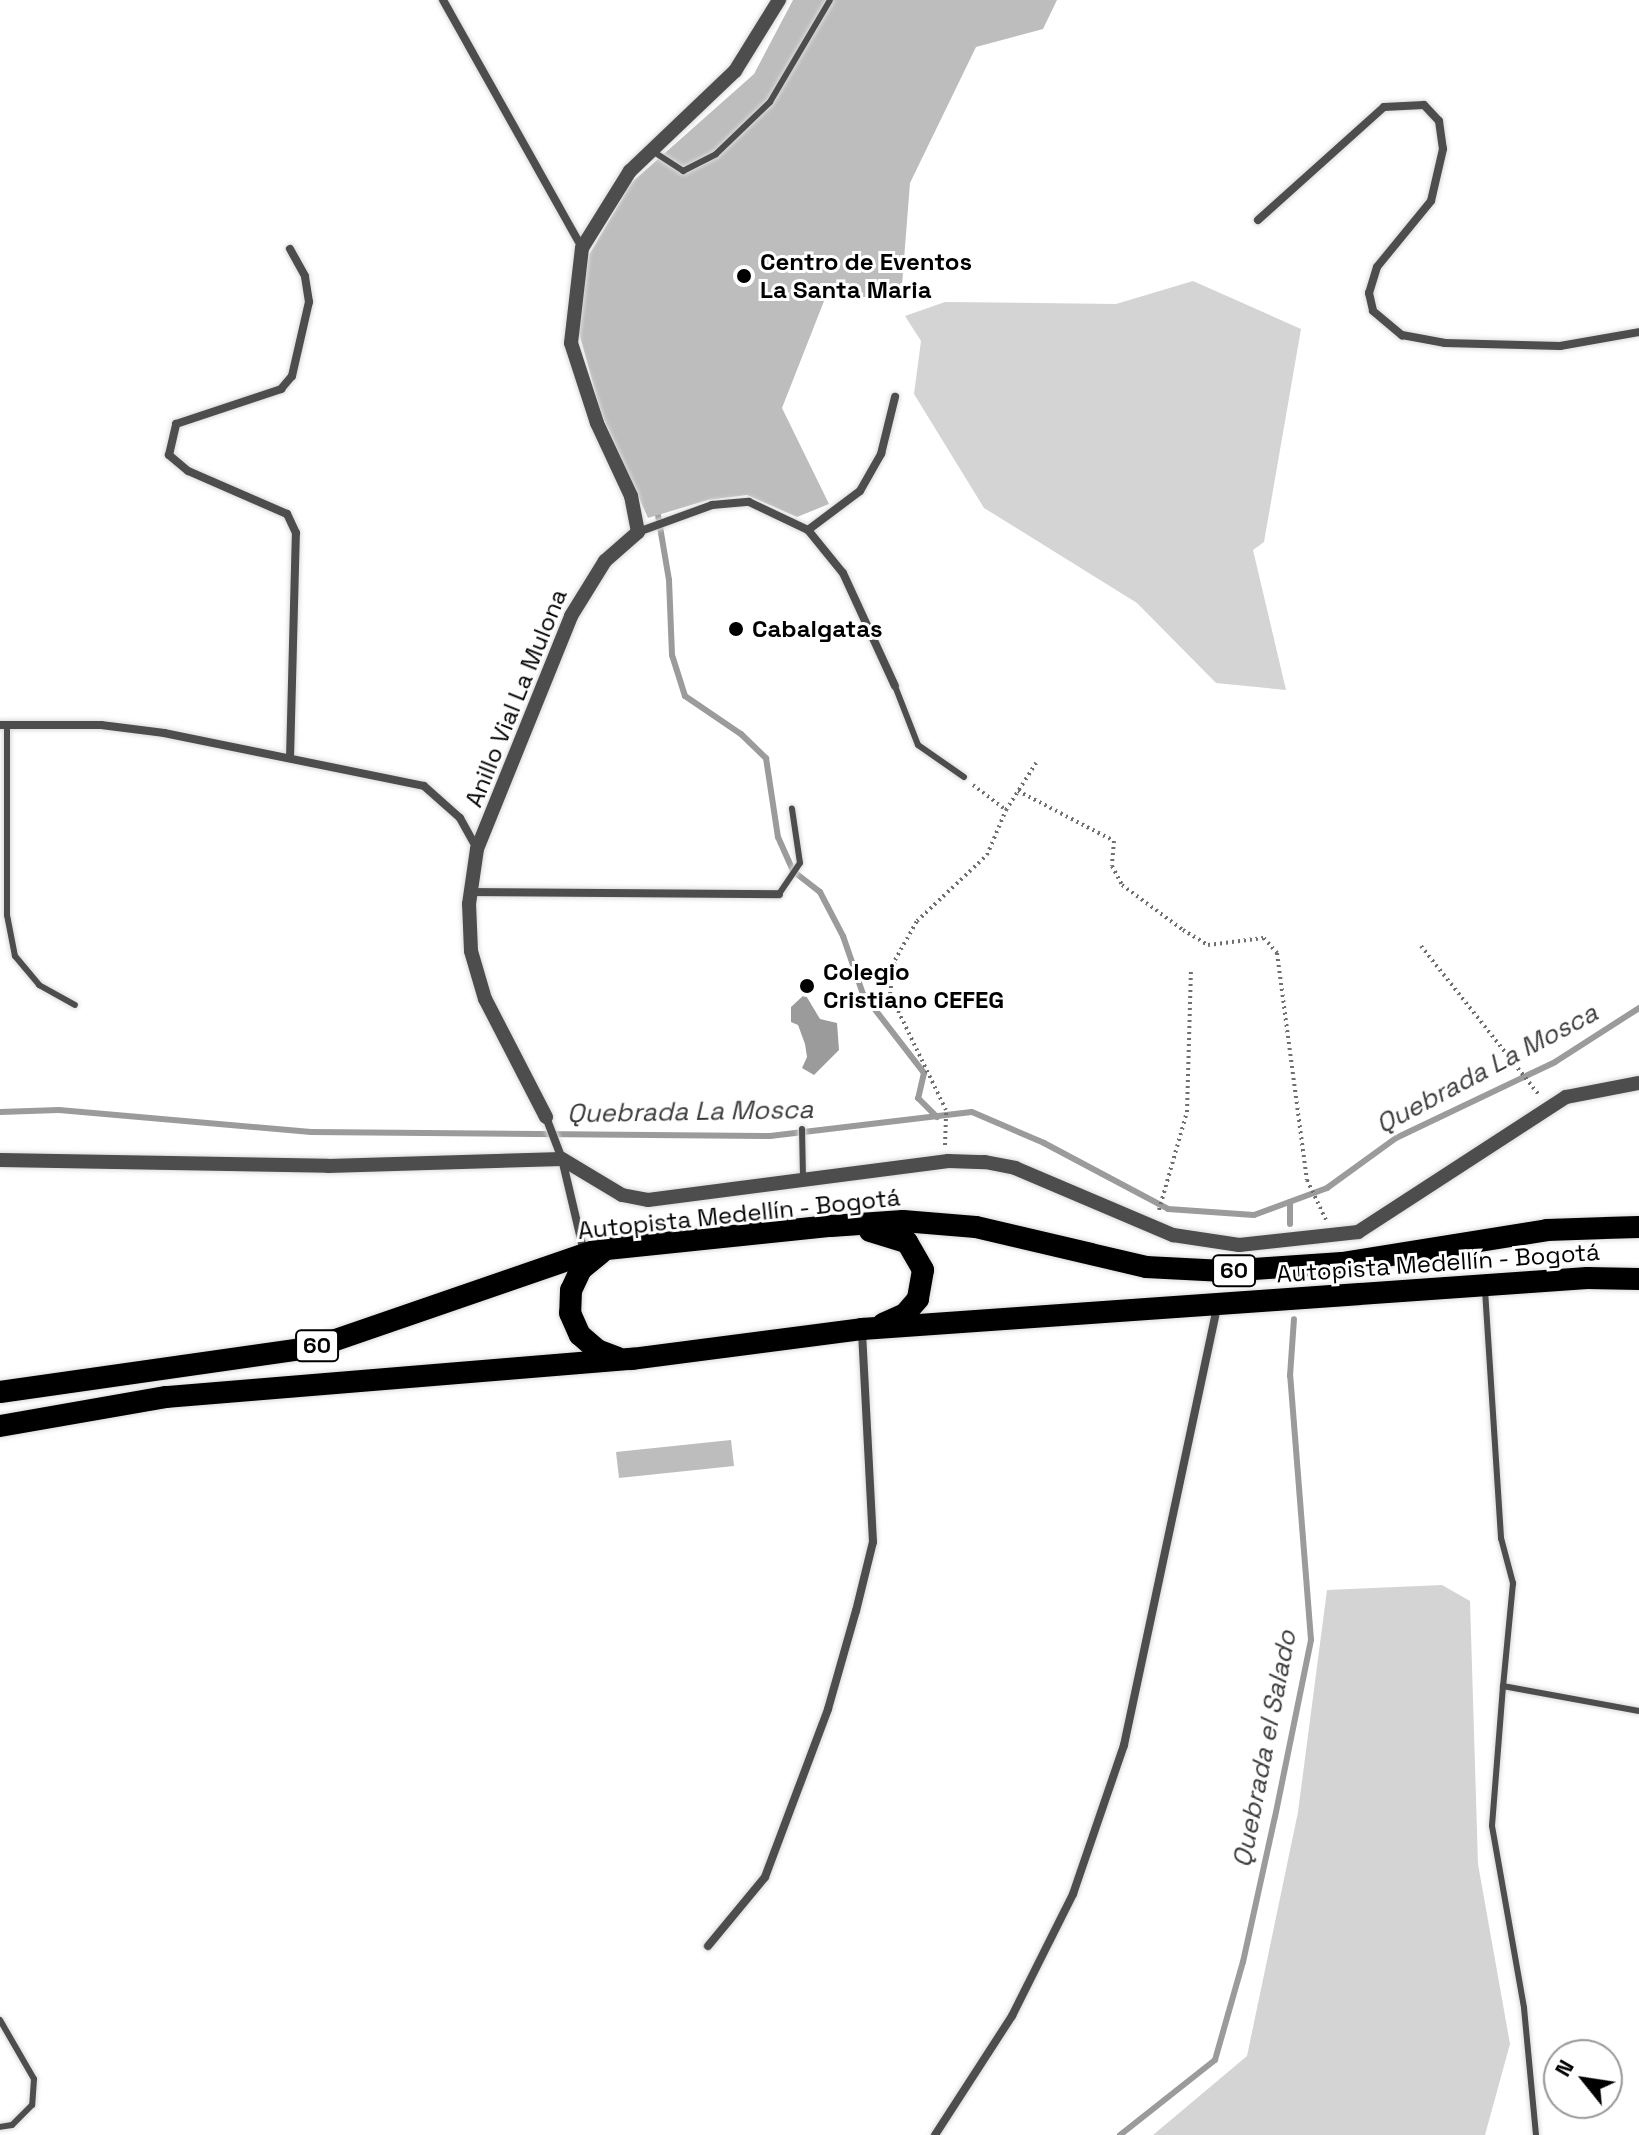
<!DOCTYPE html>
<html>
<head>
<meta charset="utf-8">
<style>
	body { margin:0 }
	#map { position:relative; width:1639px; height:2135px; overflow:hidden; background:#fff; font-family:"Space Grotesk",sans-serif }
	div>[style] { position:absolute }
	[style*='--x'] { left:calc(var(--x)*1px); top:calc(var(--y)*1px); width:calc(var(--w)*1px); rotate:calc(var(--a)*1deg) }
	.green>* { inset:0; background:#d4d4d4 }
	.water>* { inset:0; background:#9b9b9b }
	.stream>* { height:6px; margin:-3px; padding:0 3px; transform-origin:3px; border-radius:3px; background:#9b9b9b }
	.building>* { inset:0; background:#bdbdbd }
	.path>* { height:4px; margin-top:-2px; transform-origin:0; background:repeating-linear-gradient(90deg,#6f6f6f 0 2px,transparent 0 6px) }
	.roads { filter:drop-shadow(0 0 2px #dbdbdb) drop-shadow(0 0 2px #dbdbdb) }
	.service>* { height:6px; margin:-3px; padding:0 3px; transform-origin:3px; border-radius:3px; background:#4d4d4d }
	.minor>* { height:8px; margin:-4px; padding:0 4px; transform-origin:4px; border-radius:4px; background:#4d4d4d }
	.tertiary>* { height:14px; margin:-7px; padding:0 7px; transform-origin:7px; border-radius:7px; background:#4d4d4d }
	.trunk>* { height:22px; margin:-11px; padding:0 11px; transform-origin:11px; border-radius:11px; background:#000 }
	.dots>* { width:22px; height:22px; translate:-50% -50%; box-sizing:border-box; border:4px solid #fff; border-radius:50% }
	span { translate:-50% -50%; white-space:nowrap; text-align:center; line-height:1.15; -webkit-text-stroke:6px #fff; paint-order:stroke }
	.shield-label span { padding:2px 6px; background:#fff; border:2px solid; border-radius:6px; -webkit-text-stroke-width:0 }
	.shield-label { font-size:22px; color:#000; font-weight:700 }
	.poi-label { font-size:24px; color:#000; font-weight:700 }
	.left { translate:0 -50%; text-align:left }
	.street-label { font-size:24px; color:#000 }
	.water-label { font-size:26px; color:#3c3c3c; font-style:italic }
	.north { position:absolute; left:1543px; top:2039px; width:80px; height:80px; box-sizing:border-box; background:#fff; border:2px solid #999; border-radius:50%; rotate:300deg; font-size:22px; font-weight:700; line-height:32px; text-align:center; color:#000 }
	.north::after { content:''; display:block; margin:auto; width:28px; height:36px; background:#000; clip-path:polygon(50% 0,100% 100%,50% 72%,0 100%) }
</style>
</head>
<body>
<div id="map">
	<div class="green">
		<i style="clip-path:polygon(1193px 281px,1301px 329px,1264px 542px,1253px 550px,1286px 690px,1216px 683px,1137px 603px,984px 508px,914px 394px,921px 341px,905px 316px,945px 302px,1116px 304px)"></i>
		<i style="clip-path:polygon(1442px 1585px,1470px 1601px,1478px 1864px,1510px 2044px,1485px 2135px,1153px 2135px,1247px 2056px,1298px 1812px,1327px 1590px)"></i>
	</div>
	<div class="water">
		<i style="clip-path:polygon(805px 994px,820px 1019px,837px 1023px,839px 1050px,814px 1075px,802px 1068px,807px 1057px,805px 1044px,798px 1025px,791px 1022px,791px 1007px)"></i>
	</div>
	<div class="stream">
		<i style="--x:657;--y:509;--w:72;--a:80.4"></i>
		<i style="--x:669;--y:580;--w:75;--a:87.7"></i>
		<i style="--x:672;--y:655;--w:43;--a:72.4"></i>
		<i style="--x:685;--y:696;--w:68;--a:34.2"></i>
		<i style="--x:741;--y:734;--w:35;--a:44"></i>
		<i style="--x:766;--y:758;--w:80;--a:81.4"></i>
		<i style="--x:778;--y:837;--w:37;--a:66"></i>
		<i style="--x:793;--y:871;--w:34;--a:38"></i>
		<i style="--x:820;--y:892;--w:50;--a:62.4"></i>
		<i style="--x:843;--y:936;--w:61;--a:71"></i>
		<i style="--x:863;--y:994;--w:100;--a:52.3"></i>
		<i style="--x:924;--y:1073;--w:26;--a:103"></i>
		<i style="--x:918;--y:1098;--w:27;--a:45"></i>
		<i style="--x:0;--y:1112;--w:59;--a:-1.9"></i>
		<i style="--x:59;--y:1110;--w:253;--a:5"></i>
		<i style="--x:311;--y:1132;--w:459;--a:0.5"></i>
		<i style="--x:770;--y:1136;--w:203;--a:-6.8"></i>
		<i style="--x:972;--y:1112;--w:78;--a:23.3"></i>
		<i style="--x:1044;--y:1143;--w:140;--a:28"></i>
		<i style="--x:1168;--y:1209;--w:86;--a:4"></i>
		<i style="--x:1254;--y:1215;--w:78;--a:-20.3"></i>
		<i style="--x:1327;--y:1188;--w:85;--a:-35.9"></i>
		<i style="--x:1396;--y:1138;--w:176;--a:-25.5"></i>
		<i style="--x:1555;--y:1062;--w:100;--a:-32.7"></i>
		<i style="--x:1290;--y:1202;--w:22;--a:90"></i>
		<i style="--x:1120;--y:2135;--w:121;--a:-38.3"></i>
		<i style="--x:1215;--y:2060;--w:102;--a:-74.1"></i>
		<i style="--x:1243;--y:1962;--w:148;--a:-77.6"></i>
		<i style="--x:1275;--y:1817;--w:181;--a:-78.5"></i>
		<i style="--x:1311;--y:1640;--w:265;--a:-94.5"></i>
		<i style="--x:1290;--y:1376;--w:57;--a:-86"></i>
	</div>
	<div class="building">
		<i style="clip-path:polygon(793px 0,1057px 0,1043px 29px,976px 47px,910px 183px,901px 298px,826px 296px,782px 408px,829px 504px,797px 517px,747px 495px,708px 500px,648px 518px,601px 413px,578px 329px,589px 255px,631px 183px,754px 74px)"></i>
		<i style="clip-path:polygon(731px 1440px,734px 1466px,619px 1478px,616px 1452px)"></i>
	</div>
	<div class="path">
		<i style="--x:973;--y:785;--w:41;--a:37.1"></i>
		<i style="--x:1018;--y:791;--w:108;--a:27.5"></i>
		<i style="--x:1114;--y:841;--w:25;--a:95"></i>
		<i style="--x:1112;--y:866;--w:21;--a:62"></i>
		<i style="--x:1122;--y:885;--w:76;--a:36.4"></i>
		<i style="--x:1183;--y:930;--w:29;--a:31"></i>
		<i style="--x:1208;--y:945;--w:56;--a:-7.1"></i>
		<i style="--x:1264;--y:938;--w:20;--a:49"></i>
		<i style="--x:1277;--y:953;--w:229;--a:82.5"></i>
		<i style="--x:1307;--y:1180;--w:44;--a:64.6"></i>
		<i style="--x:1421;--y:946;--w:190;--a:51.6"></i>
		<i style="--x:945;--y:1145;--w:35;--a:-88"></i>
		<i style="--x:946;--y:1110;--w:129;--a:-115.8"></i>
		<i style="--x:890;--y:994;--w:34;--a:-82"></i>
		<i style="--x:895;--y:960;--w:45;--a:-60.6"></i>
		<i style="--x:917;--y:921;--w:96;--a:-43.3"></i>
		<i style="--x:987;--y:855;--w:49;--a:-67.1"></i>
		<i style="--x:1006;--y:810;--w:56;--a:-57.4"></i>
		<i style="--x:1159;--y:1210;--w:102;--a:-74.1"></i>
		<i style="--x:1187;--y:1112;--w:143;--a:-88.4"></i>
	</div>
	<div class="roads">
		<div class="service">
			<i style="--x:654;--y:152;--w:35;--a:33"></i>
			<i style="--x:683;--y:171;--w:37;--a:-27"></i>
			<i style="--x:716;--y:154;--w:75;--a:-43.9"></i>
			<i style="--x:770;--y:102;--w:118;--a:-59.5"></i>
			<i style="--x:895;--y:686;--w:63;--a:68.7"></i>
			<i style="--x:918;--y:745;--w:56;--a:34.8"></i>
			<i style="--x:7;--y:724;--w:191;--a:90"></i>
			<i style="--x:7;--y:915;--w:42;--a:79"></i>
			<i style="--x:15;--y:956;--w:38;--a:50"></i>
			<i style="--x:39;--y:985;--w:41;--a:29.1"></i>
			<i style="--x:779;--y:894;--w:37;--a:-56"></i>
			<i style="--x:800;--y:863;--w:55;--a:-98.4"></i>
			<i style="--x:802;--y:1129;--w:49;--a:88.8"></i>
			<i style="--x:1485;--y:1290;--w:249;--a:86.3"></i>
			<i style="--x:1501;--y:1538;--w:47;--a:75.1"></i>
			<i style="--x:1513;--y:1583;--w:103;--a:95.5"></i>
			<i style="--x:1503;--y:1686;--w:138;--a:10.4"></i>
			<i style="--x:1503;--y:1686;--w:140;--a:94.5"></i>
			<i style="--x:1492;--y:1826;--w:185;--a:80"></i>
			<i style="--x:1524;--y:2008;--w:128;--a:84.6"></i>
			<i style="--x:0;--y:2020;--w:68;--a:60"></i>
			<i style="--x:34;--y:2079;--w:26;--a:94"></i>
			<i style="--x:32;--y:2105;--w:28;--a:135"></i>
			<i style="--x:12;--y:2125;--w:12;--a:171"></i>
		</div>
		<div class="minor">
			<i style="--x:443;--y:0;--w:284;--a:60.7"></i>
			<i style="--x:1258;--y:220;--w:169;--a:-41.9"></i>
			<i style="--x:1384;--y:107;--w:40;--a:-2.9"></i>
			<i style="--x:1424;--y:105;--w:22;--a:47"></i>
			<i style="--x:1439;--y:121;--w:28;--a:82"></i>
			<i style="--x:1443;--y:149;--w:53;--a:103"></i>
			<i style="--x:1431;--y:201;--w:85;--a:129.3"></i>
			<i style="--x:1377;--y:267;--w:27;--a:107"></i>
			<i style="--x:1369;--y:293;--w:18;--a:77"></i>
			<i style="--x:1373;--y:311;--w:38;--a:40"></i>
			<i style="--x:1402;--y:335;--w:44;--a:10.5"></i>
			<i style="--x:1445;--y:343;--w:115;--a:1.5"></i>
			<i style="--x:1560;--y:346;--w:80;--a:-10"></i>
			<i style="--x:808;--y:530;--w:65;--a:-36.9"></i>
			<i style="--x:860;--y:491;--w:43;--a:-60.4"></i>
			<i style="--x:881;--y:454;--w:59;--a:-76.2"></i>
			<i style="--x:638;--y:532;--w:79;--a:-20"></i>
			<i style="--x:712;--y:505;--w:37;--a:-5"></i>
			<i style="--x:749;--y:502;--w:65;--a:25.4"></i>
			<i style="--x:808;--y:530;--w:55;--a:50.9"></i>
			<i style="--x:843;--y:573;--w:124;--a:65.3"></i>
			<i style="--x:0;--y:725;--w:101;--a:0"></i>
			<i style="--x:101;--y:725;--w:64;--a:7.2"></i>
			<i style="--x:164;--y:733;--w:265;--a:11.5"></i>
			<i style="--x:424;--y:786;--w:48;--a:41.6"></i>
			<i style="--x:460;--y:818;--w:35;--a:61"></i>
			<i style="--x:290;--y:758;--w:225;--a:-88.5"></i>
			<i style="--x:296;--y:533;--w:21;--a:-115"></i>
			<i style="--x:287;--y:514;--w:108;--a:-156.5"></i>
			<i style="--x:188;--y:471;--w:25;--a:-140"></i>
			<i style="--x:169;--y:455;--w:32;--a:-77"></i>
			<i style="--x:176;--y:424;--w:111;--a:-18.4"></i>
			<i style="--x:281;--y:389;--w:17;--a:-50"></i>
			<i style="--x:292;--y:376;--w:76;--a:-77.1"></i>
			<i style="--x:309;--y:302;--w:26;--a:-99"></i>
			<i style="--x:305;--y:276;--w:31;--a:-119"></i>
			<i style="--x:470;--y:892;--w:309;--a:0.4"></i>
			<i style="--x:546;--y:1117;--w:45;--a:69.1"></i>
			<i style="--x:562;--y:1159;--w:96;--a:76.7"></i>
			<i style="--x:708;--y:1946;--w:89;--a:-50.4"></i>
			<i style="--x:765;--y:1877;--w:179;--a:-69.4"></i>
			<i style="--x:828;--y:1709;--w:102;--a:-74.1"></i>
			<i style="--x:856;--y:1611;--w:71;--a:-76.2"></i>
			<i style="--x:873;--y:1542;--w:213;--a:-93"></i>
			<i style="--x:935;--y:2135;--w:142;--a:-57.1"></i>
			<i style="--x:1012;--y:2016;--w:136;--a:-63.4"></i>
			<i style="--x:1073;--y:1894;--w:157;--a:-71.1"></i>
			<i style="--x:1124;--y:1745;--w:448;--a:-78"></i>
		</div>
		<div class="tertiary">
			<i style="--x:546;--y:1117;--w:133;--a:-117.3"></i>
			<i style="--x:485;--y:999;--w:50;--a:-106.3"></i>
			<i style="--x:471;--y:951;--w:47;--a:-92.4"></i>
			<i style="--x:469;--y:904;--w:56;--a:-81.7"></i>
			<i style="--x:477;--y:849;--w:251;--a:-68"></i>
			<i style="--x:571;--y:616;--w:65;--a:-58.3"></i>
			<i style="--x:605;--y:561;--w:44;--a:-41.3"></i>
			<i style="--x:638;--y:532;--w:37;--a:-101"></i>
			<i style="--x:631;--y:496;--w:81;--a:-115"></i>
			<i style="--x:597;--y:423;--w:84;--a:-108"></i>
			<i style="--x:571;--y:343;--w:96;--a:-83.4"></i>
			<i style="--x:582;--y:248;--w:91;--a:-58.1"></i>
			<i style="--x:630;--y:171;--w:145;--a:-43.6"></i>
			<i style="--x:735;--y:71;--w:84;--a:-58.2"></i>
			<i style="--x:0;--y:1160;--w:328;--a:1"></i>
			<i style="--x:328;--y:1166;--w:234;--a:-1.7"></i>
			<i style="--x:562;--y:1159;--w:70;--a:31"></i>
			<i style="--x:622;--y:1195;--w:26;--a:11"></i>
			<i style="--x:648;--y:1200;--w:303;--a:-7.4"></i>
			<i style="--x:948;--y:1161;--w:37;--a:2"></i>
			<i style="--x:985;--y:1162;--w:31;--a:11"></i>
			<i style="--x:1015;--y:1168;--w:172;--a:23"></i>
			<i style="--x:1173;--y:1235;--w:67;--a:8.6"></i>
			<i style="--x:1239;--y:1245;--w:120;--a:-6.2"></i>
			<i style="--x:1358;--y:1232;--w:248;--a:-33"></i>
			<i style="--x:1566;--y:1097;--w:74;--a:-10.9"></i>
		</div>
		<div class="trunk">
			<i style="--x:870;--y:1231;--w:39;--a:17"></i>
			<i style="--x:907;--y:1242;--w:32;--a:60"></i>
			<i style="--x:923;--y:1270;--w:29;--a:100"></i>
			<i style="--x:918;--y:1299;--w:20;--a:131"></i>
			<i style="--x:905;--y:1314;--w:24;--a:156"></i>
			<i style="--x:601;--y:1253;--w:26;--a:141"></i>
			<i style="--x:581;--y:1269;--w:23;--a:115"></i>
			<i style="--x:571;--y:1290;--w:23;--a:92"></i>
			<i style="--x:570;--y:1313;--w:24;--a:66"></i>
			<i style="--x:580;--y:1335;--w:23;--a:41"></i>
			<i style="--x:597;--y:1350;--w:22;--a:21"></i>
			<i style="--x:0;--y:1392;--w:318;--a:-8.1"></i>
			<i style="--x:315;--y:1347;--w:298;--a:-19"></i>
			<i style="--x:597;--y:1250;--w:235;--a:-5.9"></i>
			<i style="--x:831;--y:1226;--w:72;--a:-4"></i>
			<i style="--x:903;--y:1221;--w:73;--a:4.7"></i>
			<i style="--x:976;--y:1227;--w:175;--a:13.2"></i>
			<i style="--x:1146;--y:1267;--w:78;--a:2.9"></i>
			<i style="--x:1224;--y:1271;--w:118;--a:-3.9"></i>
			<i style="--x:1342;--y:1263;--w:208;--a:-9.1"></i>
			<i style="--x:1547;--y:1230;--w:92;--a:-1.9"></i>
			<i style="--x:0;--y:1426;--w:169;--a:-9.9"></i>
			<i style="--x:167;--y:1397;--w:467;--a:-4.7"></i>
			<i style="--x:632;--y:1359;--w:232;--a:-7.4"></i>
			<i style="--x:862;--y:1329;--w:727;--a:-4.02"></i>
			<i style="--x:1587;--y:1278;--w:52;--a:1.1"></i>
		</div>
	</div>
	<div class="dots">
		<i style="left:744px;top:276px;background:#000"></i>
		<i style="left:736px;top:629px;background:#000"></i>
		<i style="left:807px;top:986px;background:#000"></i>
	</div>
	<div class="shield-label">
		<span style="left:1234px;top:1271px">60</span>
		<span style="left:317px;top:1346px">60</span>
	</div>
	<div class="poi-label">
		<span class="left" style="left:760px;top:276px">Centro de Eventos<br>La Santa Maria</span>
		<span class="left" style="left:752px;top:629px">Cabalgatas</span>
		<span class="left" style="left:823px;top:986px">Colegio<br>Cristiano CEFEG</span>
	</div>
	<div class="street-label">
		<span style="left:516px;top:698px;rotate:-68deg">Anillo Vial La Mulona</span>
		<span style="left:739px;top:1214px;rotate:-6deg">Autopista Medellín - Bogotá</span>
		<span style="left:1438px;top:1263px;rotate:-4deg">Autopista Medellín - Bogotá</span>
	</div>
	<div class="water-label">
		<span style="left:1487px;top:1069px;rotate:-28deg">Quebrada La Mosca</span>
		<span style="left:690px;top:1112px;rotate:-1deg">Quebrada La Mosca</span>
		<span style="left:1265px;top:1749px;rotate:-79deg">Quebrada el Salado</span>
	</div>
	<div class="north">N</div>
</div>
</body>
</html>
